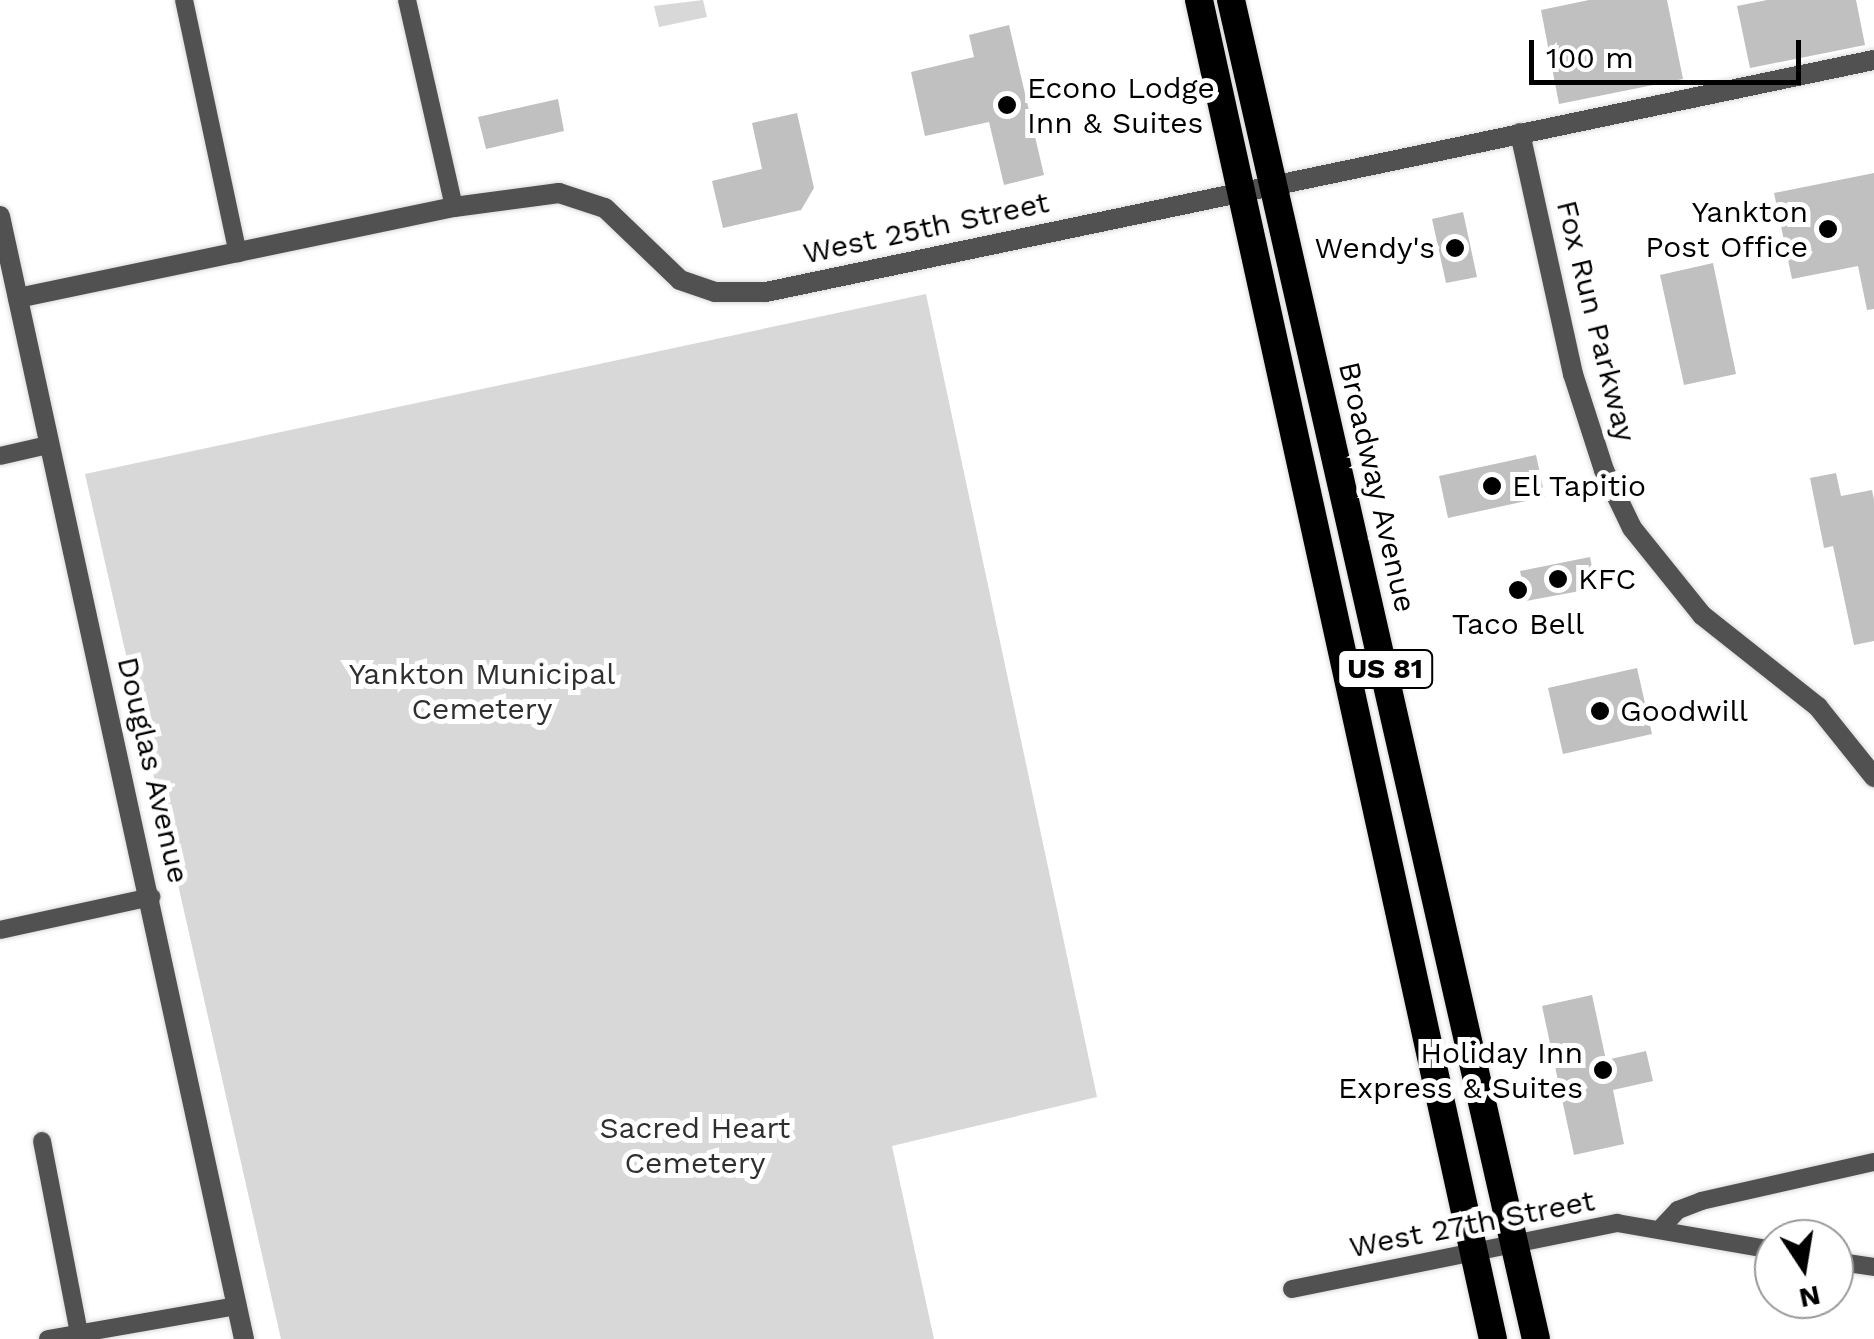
<!DOCTYPE html>
<html>
<head>
<meta charset="utf-8">
<style>
	body { margin:0 }
	#map { position:relative; width:1874px; height:1339px; overflow:hidden; background:#fff; font-family:"Work Sans",sans-serif }
	div>[style] { position:absolute }
	[style*='--x'] { left:calc(var(--x)*1px); top:calc(var(--y)*1px); width:calc(var(--w)*1px); rotate:calc(var(--a)*1deg) }
	.green>* { inset:0; background:#d8d8d8 }
	.building>* { inset:0; background:#c0c0c0 }
	.roads { filter:drop-shadow(0 0 2px #dbdbdb) drop-shadow(0 0 2px #dbdbdb) }
	.minor>* { height:18px; margin:-9px; padding:0 9px; transform-origin:9px; border-radius:9px; background:#515151 }
	.tertiary>* { height:20px; margin:-10px; padding:0 10px; transform-origin:10px; border-radius:10px; background:#515151 }
	.trunk>* { height:28px; margin:-14px; padding:0 14px; transform-origin:14px; border-radius:14px; background:#000 }
	.dots>* { width:28px; height:28px; translate:-50% -50%; box-sizing:border-box; border:5px solid #fff; border-radius:50% }
	span { translate:-50% -50%; white-space:nowrap; text-align:center; line-height:1.15; -webkit-text-stroke:10px #fff; paint-order:stroke }
	.shield-label span { padding:2px 8px; background:#fff; border:2px solid; border-radius:8px; -webkit-text-stroke-width:0 }
	.shield-label { font-size:28px; color:#000; font-weight:700 }
	.poi-label { font-size:30px; color:#000 }
	.left { translate:0 -50%; text-align:left }
	.right { translate:-100% -50%; text-align:right }
	.street-label { font-size:30px; color:#000 }
	.park-label { font-size:30px; color:#2f2f2f }
	.north { position:absolute; left:1754px; top:1219px; width:100px; height:100px; box-sizing:border-box; background:#fff; border:2px solid #999; border-radius:50%; rotate:168deg; font-size:28px; font-weight:700; line-height:40px; text-align:center; color:#000 }
	.north::after { content:''; display:block; margin:auto; width:35px; height:45px; background:#000; clip-path:polygon(50% 0,100% 100%,50% 72%,0 100%) }
	.scale { position:absolute; left:1529px; top:40px; width:272px; height:45px; box-sizing:border-box; border:5px solid #000; border-top:0; padding-left:12px; font-size:30px; line-height:35px; white-space:nowrap; color:#000; -webkit-text-stroke:8px #fff; paint-order:stroke }
</style>
</head>
<body>
<div id="map">
	<div class="green">
		<i style="clip-path:polygon(703px 0,707px 17px,659px 27px,654px 6px)"></i>
		<i style="clip-path:polygon(926px 294px,1097px 1097px,892px 1146px,934px 1339px,281px 1339px,85px 474px)"></i>
	</div>
	<div class="building">
		<i style="clip-path:polygon(1589px 0,1667px 0,1683px 79px,1559px 104px,1541px 10px)"></i>
		<i style="clip-path:polygon(1767px 0,1856px 0,1865px 45px,1750px 68px,1737px 6px)"></i>
		<i style="clip-path:polygon(1009px 25px,1044px 175px,1004px 185px,989px 122px,925px 136px,911px 72px,974px 57px,969px 35px)"></i>
		<i style="clip-path:polygon(558px 99px,564px 131px,486px 149px,478px 117px)"></i>
		<i style="clip-path:polygon(797px 113px,814px 188px,801px 210px,723px 228px,712px 181px,762px 169px,752px 123px)"></i>
		<i style="clip-path:polygon(1874px 173px,1874px 309px,1867px 310px,1858px 266px,1792px 279px,1774px 193px)"></i>
		<i style="clip-path:polygon(1463px 212px,1477px 277px,1446px 283px,1432px 219px)"></i>
		<i style="clip-path:polygon(1713px 263px,1736px 374px,1684px 385px,1660px 275px)"></i>
		<i style="clip-path:polygon(1536px 455px,1545px 497px,1448px 518px,1439px 476px)"></i>
		<i style="clip-path:polygon(1836px 473px,1841px 496px,1872px 490px,1874px 500px,1874px 641px,1854px 645px,1833px 546px,1824px 548px,1810px 478px)"></i>
		<i style="clip-path:polygon(1590px 557px,1596px 588px,1526px 601px,1520px 571px)"></i>
		<i style="clip-path:polygon(1637px 668px,1652px 734px,1563px 754px,1548px 688px)"></i>
		<i style="clip-path:polygon(1592px 995px,1606px 1060px,1646px 1051px,1653px 1081px,1613px 1090px,1624px 1144px,1574px 1155px,1542px 1006px)"></i>
	</div>
	<div class="roads">
		<div class="minor">
			<i style="--x:184;--y:0;--w:259;--a:78"></i>
			<i style="--x:407;--y:0;--w:212;--a:77.2"></i>
			<i style="--x:0;--y:456;--w:49;--a:-12.9"></i>
			<i style="--x:0;--y:930;--w:155;--a:-12.3"></i>
			<i style="--x:42;--y:1141;--w:196;--a:79.1"></i>
			<i style="--x:1663;--y:1226;--w:22;--a:-47"></i>
			<i style="--x:1678;--y:1210;--w:25;--a:-21"></i>
			<i style="--x:1701;--y:1201;--w:177;--a:-12.7"></i>
			<i style="--x:1834;--y:1261;--w:40;--a:8.5"></i>
			<i style="--x:1292;--y:1289;--w:332;--a:-11.5"></i>
			<i style="--x:1617;--y:1223;--w:159;--a:9.8"></i>
			<i style="--x:48;--y:1339;--w:192;--a:-9.9"></i>
		</div>
		<div class="tertiary">
			<i style="--x:1520;--y:133;--w:247;--a:77.6"></i>
			<i style="--x:1573;--y:374;--w:101;--a:72.1"></i>
			<i style="--x:1604;--y:470;--w:64;--a:64.2"></i>
			<i style="--x:1632;--y:528;--w:112;--a:51.2"></i>
			<i style="--x:1702;--y:615;--w:148;--a:38.4"></i>
			<i style="--x:1818;--y:707;--w:90;--a:51.3"></i>
			<i style="--x:0;--y:216;--w:1149;--a:77.74"></i>
			<i style="--x:18;--y:298;--w:445;--a:-11.8"></i>
			<i style="--x:454;--y:207;--w:106;--a:-7.6"></i>
			<i style="--x:559;--y:193;--w:48;--a:18.1"></i>
			<i style="--x:605;--y:208;--w:104;--a:43.8"></i>
			<i style="--x:680;--y:280;--w:37;--a:19"></i>
			<i style="--x:715;--y:292;--w:51;--a:0"></i>
			<i style="--x:766;--y:292;--w:1132;--a:-11.83"></i>
		</div>
		<div class="trunk">
			<i style="--x:1199;--y:0;--w:1371;--a:77.62"></i>
			<i style="--x:1231;--y:0;--w:1373;--a:77.17"></i>
		</div>
	</div>
	<div class="dots">
		<i style="left:1007px;top:105px;background:#000"></i>
		<i style="left:1828px;top:229px;background:#000"></i>
		<i style="left:1455px;top:248px;background:#000"></i>
		<i style="left:1492px;top:486px;background:#000"></i>
		<i style="left:1558px;top:579px;background:#000"></i>
		<i style="left:1518px;top:590px;background:#000"></i>
		<i style="left:1600px;top:711px;background:#000"></i>
		<i style="left:1603px;top:1070px;background:#000"></i>
	</div>
	<div class="shield-label">
		<span style="left:1385px;top:669px">US 81</span>
	</div>
	<div class="poi-label">
		<span class="left" style="left:1027px;top:105px">Econo Lodge<br>Inn &amp; Suites</span>
		<span class="right" style="left:1808px;top:229px">Yankton<br>Post Office</span>
		<span class="right" style="left:1435px;top:248px">Wendy's</span>
		<span class="left" style="left:1512px;top:486px">El Tapitio</span>
		<span class="left" style="left:1578px;top:579px">KFC</span>
		<span style="left:1518px;top:624px">Taco Bell</span>
		<span class="left" style="left:1620px;top:711px">Goodwill</span>
		<span class="right" style="left:1583px;top:1070px">Holiday Inn<br>Express &amp; Suites</span>
	</div>
	<div class="street-label">
		<span style="left:926px;top:228px;rotate:-12deg">West 25th Street</span>
		<span style="left:1596px;top:321px;rotate:76deg">Fox Run Parkway</span>
		<span style="left:1377px;top:487px;rotate:77deg">Broadway Avenue</span>
		<span style="left:153px;top:770px;rotate:77deg">Douglas Avenue</span>
		<span style="left:1472px;top:1224px;rotate:-11deg">West 27th Street</span>
	</div>
	<div class="park-label">
		<span style="left:482px;top:691px">Yankton Municipal<br>Cemetery</span>
		<span style="left:695px;top:1145px">Sacred Heart<br>Cemetery</span>
	</div>
	<div class="north">N</div>
	<div class="scale">100 m</div>
</div>
</body>
</html>
